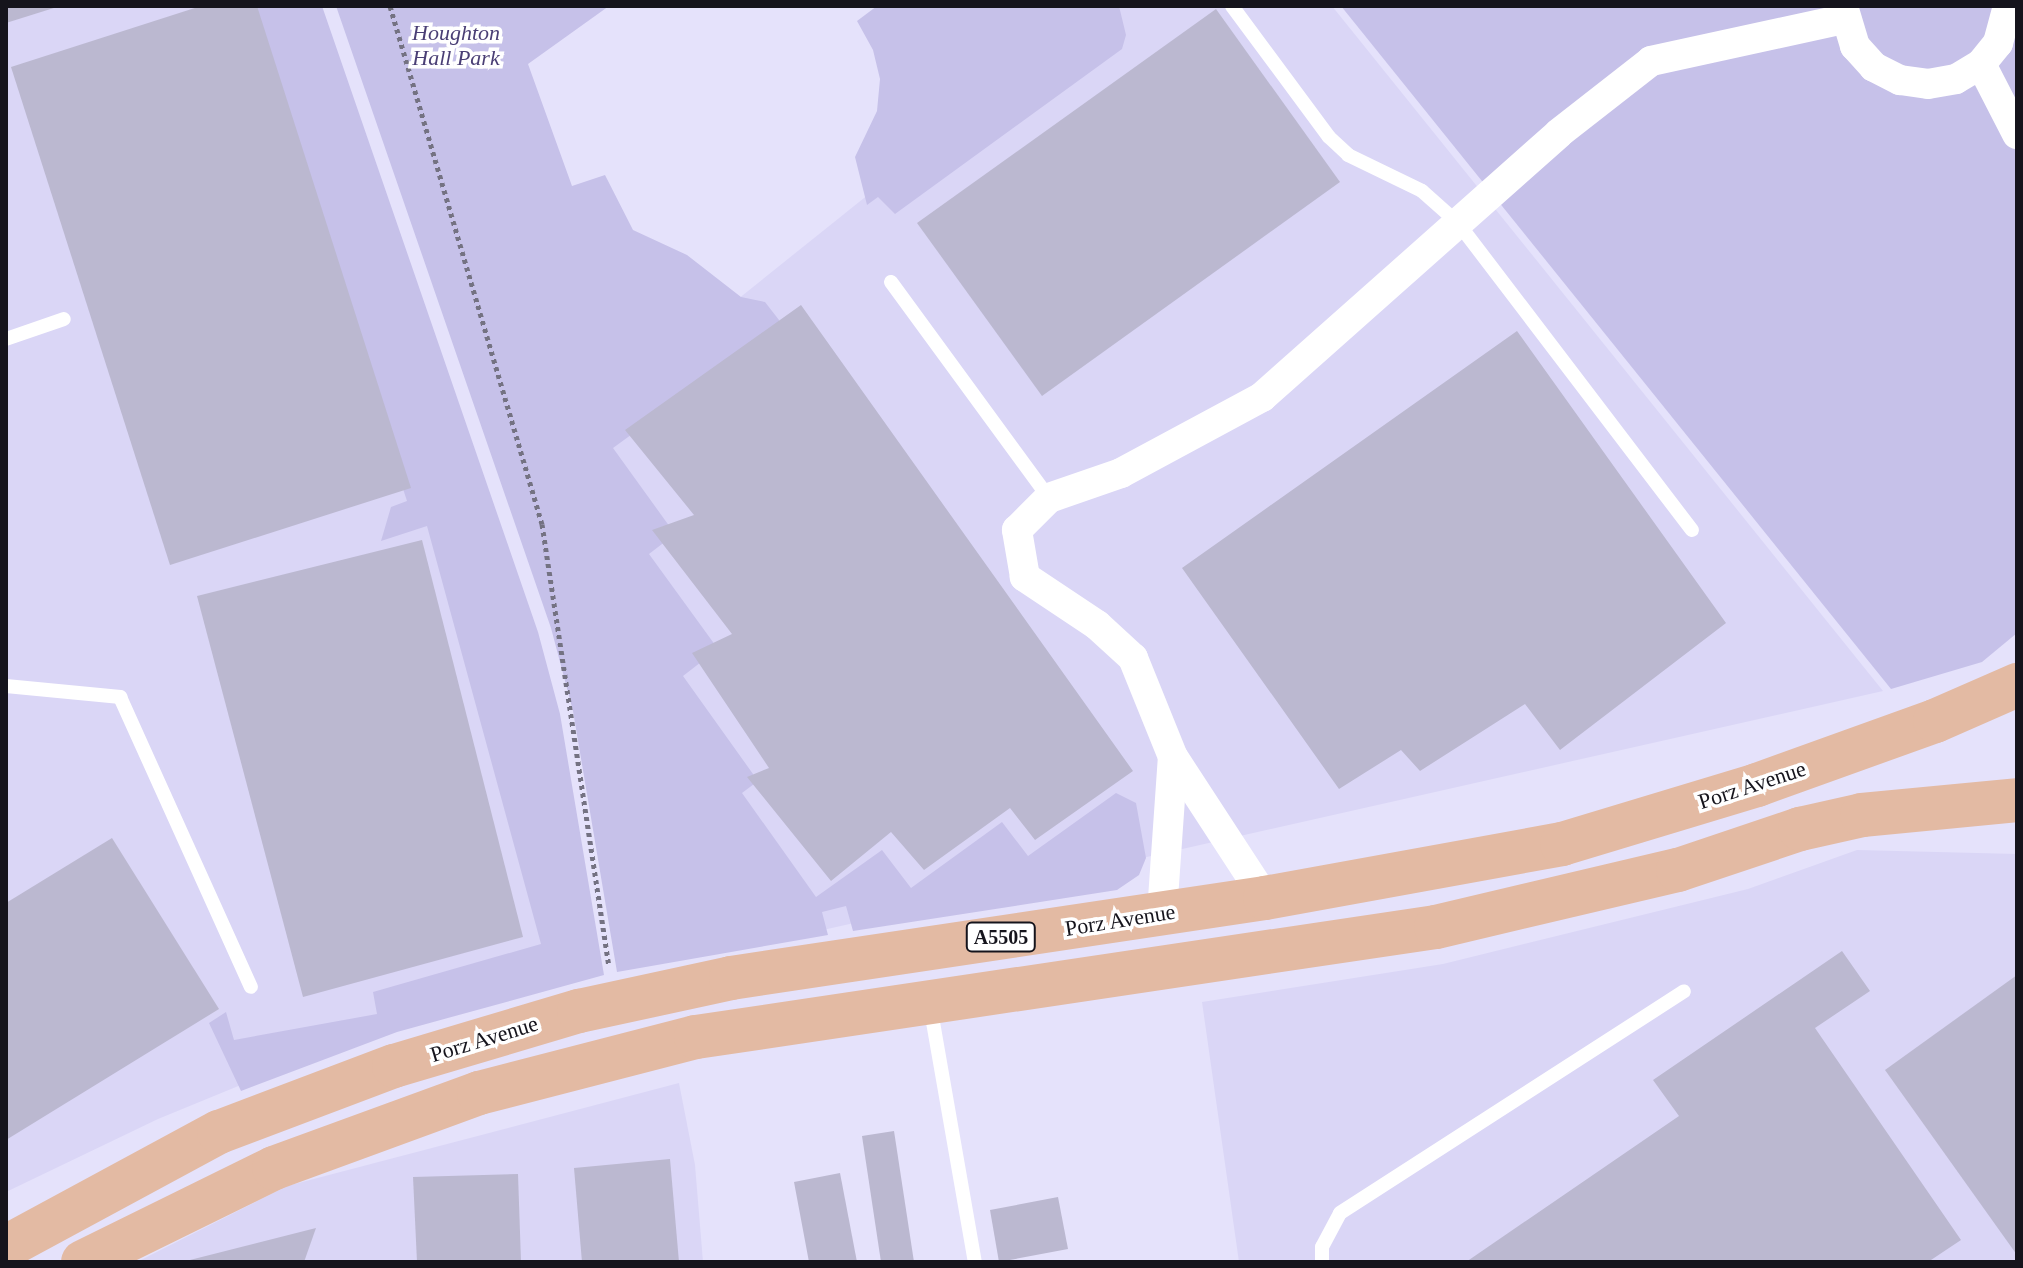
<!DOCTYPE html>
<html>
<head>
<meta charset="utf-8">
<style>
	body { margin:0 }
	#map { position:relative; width:2023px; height:1268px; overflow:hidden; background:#e5e2fb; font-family:Georgia,serif }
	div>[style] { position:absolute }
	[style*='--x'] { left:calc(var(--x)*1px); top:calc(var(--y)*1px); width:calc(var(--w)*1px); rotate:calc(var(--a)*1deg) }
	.built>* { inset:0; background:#dad6f6 }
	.green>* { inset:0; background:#c6c1e9 }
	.building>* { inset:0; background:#bbb8d0 }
	.path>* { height:5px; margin-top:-2.5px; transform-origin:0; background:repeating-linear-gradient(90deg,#747282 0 4px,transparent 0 8px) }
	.service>* { height:14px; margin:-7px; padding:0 7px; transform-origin:7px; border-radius:7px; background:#fff }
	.minor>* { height:30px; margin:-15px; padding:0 15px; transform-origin:15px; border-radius:15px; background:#fff }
	.primary>* { height:44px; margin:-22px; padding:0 22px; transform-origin:22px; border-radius:22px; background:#e3baa3 }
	span { translate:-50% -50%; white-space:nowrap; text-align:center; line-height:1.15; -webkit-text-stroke:7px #fff; paint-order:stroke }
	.shield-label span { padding:2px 6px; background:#fff; border:2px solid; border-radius:6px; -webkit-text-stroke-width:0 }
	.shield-label { font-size:20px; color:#15141c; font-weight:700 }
	.park-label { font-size:22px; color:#4a3f75; font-style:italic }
	.street-label { font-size:22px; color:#15141c }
	.frame { position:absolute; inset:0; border:8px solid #15141c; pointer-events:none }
</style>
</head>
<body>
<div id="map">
	<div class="built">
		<i style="clip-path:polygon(6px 6px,299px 6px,575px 948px,158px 1119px,6px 1192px)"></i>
		<i style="clip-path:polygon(1104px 6px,1332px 6px,1883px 691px,717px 954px,593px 415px)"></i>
		<i style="clip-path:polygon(1857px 850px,2017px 854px,2017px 1262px,1239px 1262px,1202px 1002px,1443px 964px,1748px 889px)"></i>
		<i style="clip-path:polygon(679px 1083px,695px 1165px,703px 1262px,137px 1262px,287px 1186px)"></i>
	</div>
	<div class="green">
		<i style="clip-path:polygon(246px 6px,322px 6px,538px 632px,560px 714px,604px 975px,397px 1032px,241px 1091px,209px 1023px,226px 1012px,234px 1040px,377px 1014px,373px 992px,541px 944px,427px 526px,381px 541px,391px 507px,407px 501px)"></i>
		<i style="clip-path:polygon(336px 6px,609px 6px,528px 64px,572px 186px,605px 175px,633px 230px,687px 255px,741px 297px,765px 302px,779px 320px,779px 327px,613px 448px,675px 534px,649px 554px,718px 649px,683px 676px,758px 781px,742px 793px,816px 897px,882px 850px,911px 888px,1002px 822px,1028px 856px,1116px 793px,1136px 803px,1146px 858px,1139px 875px,1117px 890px,853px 931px,846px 906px,822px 912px,828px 935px,617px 972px,573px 711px,551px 628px)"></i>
		<i style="clip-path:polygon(877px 6px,1119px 6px,1126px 35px,1122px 49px,895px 214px,878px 197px,867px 205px,855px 157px,877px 111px,880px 79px,873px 50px,857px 21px)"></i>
		<i style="clip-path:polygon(1341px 6px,2017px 6px,2017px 633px,1982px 662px,1891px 689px)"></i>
	</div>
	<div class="building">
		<i style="clip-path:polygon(6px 6px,57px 6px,57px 7px,6px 23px)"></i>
		<i style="clip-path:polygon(201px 6px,257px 6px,411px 488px,170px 565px,11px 67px)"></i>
		<i style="clip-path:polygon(1216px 9px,1340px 182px,1042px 396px,917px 223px)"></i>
		<i style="clip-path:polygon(801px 305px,1133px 771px,1035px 840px,1010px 808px,924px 870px,891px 832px,831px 881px,747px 777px,769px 768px,692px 653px,732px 634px,652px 530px,694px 515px,625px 430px)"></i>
		<i style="clip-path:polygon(1517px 331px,1726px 623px,1560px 750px,1525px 704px,1420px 771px,1401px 750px,1339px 789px,1182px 568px)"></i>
		<i style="clip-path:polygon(422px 540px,523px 937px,303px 997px,197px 596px)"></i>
		<i style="clip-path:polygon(112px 838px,219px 1009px,6px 1140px,6px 903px)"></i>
		<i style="clip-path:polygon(1842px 951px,1870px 991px,1815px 1028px,1961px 1240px,1928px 1262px,1466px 1262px,1679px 1116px,1653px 1080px)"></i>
		<i style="clip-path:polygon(2017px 975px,2017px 1255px,1885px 1070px)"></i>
		<i style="clip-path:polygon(894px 1131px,914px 1262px,881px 1262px,862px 1136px)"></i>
		<i style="clip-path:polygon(670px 1159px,679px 1262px,582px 1262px,574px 1168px)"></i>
		<i style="clip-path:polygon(840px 1173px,857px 1262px,809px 1262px,794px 1182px)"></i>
		<i style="clip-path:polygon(518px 1174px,521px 1262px,417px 1262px,413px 1177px)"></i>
		<i style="clip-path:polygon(1058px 1197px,1068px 1249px,999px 1262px,990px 1210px)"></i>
		<i style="clip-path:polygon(316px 1228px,304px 1262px,186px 1262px,186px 1261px)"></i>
	</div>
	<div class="path">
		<i style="--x:390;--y:6;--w:540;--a:73.65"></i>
		<i style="--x:542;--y:524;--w:447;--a:81.4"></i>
	</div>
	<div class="service">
		<i style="--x:1232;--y:6;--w:163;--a:53.5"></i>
		<i style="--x:1329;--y:137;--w:26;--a:43"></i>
		<i style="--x:1348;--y:155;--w:82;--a:25.9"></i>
		<i style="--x:1422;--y:191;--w:48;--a:41.6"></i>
		<i style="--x:1458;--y:223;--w:386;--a:52.7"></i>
		<i style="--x:891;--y:282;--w:268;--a:53.8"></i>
		<i style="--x:6;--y:339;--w:61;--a:-19"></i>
		<i style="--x:6;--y:686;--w:115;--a:5.5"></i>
		<i style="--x:120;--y:697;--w:318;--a:65.7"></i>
		<i style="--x:930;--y:1005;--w:261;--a:80.1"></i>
		<i style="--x:1322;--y:1262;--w:15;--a:-90"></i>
		<i style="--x:1322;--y:1247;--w:38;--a:-62"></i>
		<i style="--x:1340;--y:1213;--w:409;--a:-32.8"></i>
	</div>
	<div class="minor">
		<i style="--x:1843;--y:6;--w:42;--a:73.3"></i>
		<i style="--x:1855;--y:46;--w:28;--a:48"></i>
		<i style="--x:1874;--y:67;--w:29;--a:27"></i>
		<i style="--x:1900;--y:80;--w:28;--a:8"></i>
		<i style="--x:1928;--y:84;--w:28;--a:-10"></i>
		<i style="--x:1956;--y:79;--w:29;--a:-31"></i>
		<i style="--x:1981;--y:64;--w:27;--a:-51"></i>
		<i style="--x:1998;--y:43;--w:38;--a:-75"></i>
		<i style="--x:1981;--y:64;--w:79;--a:62.8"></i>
		<i style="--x:1265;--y:898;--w:168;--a:-123.1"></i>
		<i style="--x:1173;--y:757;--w:107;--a:-112"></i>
		<i style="--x:1133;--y:658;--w:49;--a:-137.5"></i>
		<i style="--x:1097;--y:625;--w:87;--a:-146.3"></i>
		<i style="--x:1025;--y:577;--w:48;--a:-99.7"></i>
		<i style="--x:1017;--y:530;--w:45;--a:-45"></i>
		<i style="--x:1049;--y:498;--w:76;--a:-19.1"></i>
		<i style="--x:1121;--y:473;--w:160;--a:-28.3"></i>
		<i style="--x:1262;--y:397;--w:397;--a:-41.6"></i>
		<i style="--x:1559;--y:133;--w:117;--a:-38"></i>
		<i style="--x:1651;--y:61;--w:198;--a:-12.3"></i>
		<i style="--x:1162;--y:913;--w:156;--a:-86"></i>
	</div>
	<div class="primary">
		<i style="--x:6;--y:1247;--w:242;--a:-28.4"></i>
		<i style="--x:219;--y:1132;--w:187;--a:-20.7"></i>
		<i style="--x:394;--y:1066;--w:193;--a:-16.6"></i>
		<i style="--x:579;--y:1011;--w:156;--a:-12.2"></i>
		<i style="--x:731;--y:978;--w:540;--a:-8.52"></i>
		<i style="--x:1265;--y:898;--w:302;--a:-10.3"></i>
		<i style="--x:1562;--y:844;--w:204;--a:-16.8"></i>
		<i style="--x:1757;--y:785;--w:189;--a:-19.8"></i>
		<i style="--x:1935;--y:721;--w:90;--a:-23.7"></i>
		<i style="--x:83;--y:1262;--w:213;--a:-26.2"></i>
		<i style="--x:274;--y:1168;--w:218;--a:-20.1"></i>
		<i style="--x:479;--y:1093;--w:224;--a:-14.5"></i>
		<i style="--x:696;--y:1037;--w:748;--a:-8.46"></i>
		<i style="--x:1436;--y:927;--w:249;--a:-13.3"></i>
		<i style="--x:1678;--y:870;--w:129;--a:-18.6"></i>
		<i style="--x:1800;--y:829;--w:64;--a:-12.7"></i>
		<i style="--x:1862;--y:815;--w:156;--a:-5.5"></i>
	</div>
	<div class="shield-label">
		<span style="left:1001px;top:937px">A5505</span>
	</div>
	<div class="park-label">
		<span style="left:456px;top:45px">Houghton<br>Hall Park</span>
	</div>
	<div class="street-label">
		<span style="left:1752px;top:785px;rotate:-18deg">Porz Avenue</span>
		<span style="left:1120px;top:920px;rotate:-9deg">Porz Avenue</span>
		<span style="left:484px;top:1039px;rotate:-17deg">Porz Avenue</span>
	</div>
	<div class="frame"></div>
</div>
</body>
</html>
